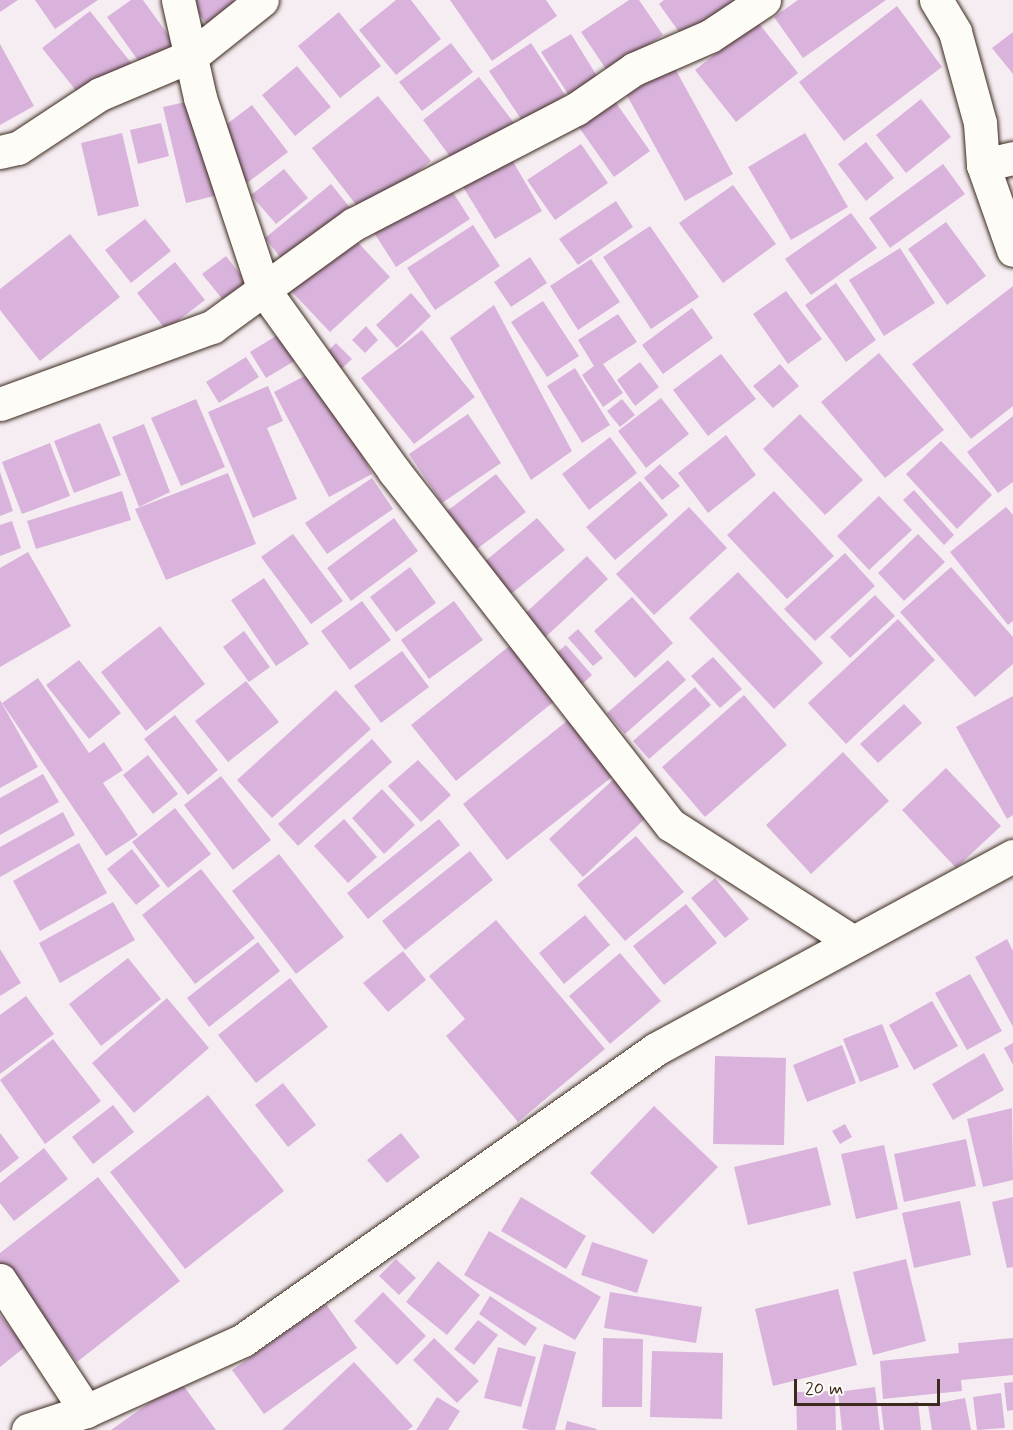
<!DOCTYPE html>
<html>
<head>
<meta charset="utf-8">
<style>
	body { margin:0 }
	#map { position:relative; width:1013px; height:1430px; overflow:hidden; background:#f6edf2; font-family:Mynerve,sans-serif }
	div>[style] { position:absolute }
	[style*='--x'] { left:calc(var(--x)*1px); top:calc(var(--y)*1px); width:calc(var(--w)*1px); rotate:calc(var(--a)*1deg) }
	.building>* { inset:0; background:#d9b3dc }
	.roads { filter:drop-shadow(0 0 2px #3b2a1e) drop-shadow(0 0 2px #3b2a1e) }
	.minor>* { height:33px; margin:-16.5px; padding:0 16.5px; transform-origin:16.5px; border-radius:16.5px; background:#fdfcf7 }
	span { translate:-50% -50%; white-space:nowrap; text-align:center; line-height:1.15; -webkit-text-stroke:6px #fdfcf7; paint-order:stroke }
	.scale { position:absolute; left:794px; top:1379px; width:146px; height:27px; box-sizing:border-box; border:3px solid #3b2a1e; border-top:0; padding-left:8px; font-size:18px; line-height:21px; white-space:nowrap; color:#3b2a1e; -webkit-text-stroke:4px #fdfcf7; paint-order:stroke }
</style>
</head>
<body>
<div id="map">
	<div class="building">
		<i style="clip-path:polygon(0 0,18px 0,0 12px)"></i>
		<i style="clip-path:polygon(35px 0,98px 0,55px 29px)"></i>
		<i style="clip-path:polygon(131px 0,143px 0,174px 43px,142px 66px,107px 17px)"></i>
		<i style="clip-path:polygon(188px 0,233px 0,238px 6px,209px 27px)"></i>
		<i style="clip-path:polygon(396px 0,411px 0,441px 39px,396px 75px,359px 30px)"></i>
		<i style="clip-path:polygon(450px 0,546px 0,557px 16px,492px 61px)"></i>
		<i style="clip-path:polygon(629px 0,639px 0,663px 35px,608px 72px,581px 32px)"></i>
		<i style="clip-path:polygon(664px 0,749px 0,687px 43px,659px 4px)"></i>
		<i style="clip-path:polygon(798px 0,886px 0,803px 58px,774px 17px)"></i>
		<i style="clip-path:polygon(897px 6px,942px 67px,844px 141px,799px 82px)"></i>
		<i style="clip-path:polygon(90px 11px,132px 64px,85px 102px,42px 48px)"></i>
		<i style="clip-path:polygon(339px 12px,381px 66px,340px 98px,298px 46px)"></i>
		<i style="clip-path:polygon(757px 21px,798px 73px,736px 122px,695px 70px)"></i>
		<i style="clip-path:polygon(1013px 32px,1013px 74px,992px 48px)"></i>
		<i style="clip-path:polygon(571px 34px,602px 84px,573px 102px,541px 52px)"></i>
		<i style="clip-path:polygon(451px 43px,473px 72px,422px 111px,399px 82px)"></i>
		<i style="clip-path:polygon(531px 43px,565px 95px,523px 122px,489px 71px)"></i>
		<i style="clip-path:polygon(0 44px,34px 106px,0 125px)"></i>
		<i style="clip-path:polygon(672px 63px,733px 174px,685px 201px,624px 90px)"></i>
		<i style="clip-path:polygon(297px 66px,331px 107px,295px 136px,262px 95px)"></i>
		<i style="clip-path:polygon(479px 77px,514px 123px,457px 166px,423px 120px)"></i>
		<i style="clip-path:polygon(378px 96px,431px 161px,364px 215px,312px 148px)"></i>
		<i style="clip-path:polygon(921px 99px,951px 137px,906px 173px,876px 135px)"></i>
		<i style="clip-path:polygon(195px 100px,218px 195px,186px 203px,163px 107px)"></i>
		<i style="clip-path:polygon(614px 100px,650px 151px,614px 177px,578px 126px)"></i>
		<i style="clip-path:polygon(252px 105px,288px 152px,247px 183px,211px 136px)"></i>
		<i style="clip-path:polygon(161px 123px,169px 156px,138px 164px,130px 130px)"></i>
		<i style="clip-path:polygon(122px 133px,139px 206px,98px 216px,81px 143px)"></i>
		<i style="clip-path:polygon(805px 133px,848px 207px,791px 240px,748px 167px)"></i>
		<i style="clip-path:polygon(866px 142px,894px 178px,866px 201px,838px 164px)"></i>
		<i style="clip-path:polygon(581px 144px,608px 183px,555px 220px,527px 180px)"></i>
		<i style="clip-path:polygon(505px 148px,542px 211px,495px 239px,457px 177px)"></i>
		<i style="clip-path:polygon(943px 164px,965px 194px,890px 248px,869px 218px)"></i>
		<i style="clip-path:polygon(284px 169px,308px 198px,276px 224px,251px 195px)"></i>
		<i style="clip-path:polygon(445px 180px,470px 219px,396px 267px,371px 228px)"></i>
		<i style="clip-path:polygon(331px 184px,355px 214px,289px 268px,265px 238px)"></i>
		<i style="clip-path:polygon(733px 185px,776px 244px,723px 283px,679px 223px)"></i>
		<i style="clip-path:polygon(616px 201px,633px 227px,578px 265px,559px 239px)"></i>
		<i style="clip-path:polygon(851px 213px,877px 248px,811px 295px,785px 259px)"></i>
		<i style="clip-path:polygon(145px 219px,171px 251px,131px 283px,105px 250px)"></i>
		<i style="clip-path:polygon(946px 222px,986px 276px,947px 305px,908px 249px)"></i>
		<i style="clip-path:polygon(473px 225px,500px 266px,435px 310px,407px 268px)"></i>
		<i style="clip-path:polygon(650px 226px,699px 297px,651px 329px,603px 257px)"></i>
		<i style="clip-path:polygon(70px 234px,120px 297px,40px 361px,0 310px,0 289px)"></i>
		<i style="clip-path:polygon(352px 236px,390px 277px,330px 332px,291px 291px)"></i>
		<i style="clip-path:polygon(900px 248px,935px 303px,884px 336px,849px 280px)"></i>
		<i style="clip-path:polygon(226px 256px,251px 288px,228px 306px,202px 274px)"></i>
		<i style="clip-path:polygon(530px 257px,547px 283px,511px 307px,494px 282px)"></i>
		<i style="clip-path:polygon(591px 259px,620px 302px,578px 330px,550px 286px)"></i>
		<i style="clip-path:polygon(175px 262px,205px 300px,166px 330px,137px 293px)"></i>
		<i style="clip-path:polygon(836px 283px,876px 340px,846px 362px,805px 305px)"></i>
		<i style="clip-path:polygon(1013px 286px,1013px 406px,971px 439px,912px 364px)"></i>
		<i style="clip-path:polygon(786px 291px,822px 339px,788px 364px,753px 314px)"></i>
		<i style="clip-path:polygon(411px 293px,431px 316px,397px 348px,376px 325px)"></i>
		<i style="clip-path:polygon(543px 301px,579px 356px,547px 377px,511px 322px)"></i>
		<i style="clip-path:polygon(494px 305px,572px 451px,531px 480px,450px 338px)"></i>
		<i style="clip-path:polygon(692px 308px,713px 338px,663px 374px,642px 345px)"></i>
		<i style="clip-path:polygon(618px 314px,637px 342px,603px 364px,623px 393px,603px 407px,582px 375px,594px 366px,578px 340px)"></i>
		<i style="clip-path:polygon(366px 326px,378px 340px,365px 353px,352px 340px)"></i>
		<i style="clip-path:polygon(286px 330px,301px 357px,266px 378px,250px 352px)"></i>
		<i style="clip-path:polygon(422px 330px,475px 397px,414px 444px,361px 378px)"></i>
		<i style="clip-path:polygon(336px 343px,352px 359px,338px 372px,323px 356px)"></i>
		<i style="clip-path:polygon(879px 353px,944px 430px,885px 478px,821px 402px)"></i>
		<i style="clip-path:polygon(721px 354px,756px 399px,708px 436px,673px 390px)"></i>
		<i style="clip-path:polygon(246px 357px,259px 377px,219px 403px,206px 382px)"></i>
		<i style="clip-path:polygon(640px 362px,659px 387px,635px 406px,617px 380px)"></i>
		<i style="clip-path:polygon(780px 364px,799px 386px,773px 408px,753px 386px)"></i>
		<i style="clip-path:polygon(575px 368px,610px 425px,582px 443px,547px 386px)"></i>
		<i style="clip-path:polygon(318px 369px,372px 474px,329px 497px,274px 392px)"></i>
		<i style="clip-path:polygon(268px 386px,283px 421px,267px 428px,297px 499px,253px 518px,208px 412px)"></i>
		<i style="clip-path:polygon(661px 398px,689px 434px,646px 468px,618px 431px)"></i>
		<i style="clip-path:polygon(196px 399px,225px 467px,181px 486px,151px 418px)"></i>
		<i style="clip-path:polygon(622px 399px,635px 415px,620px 427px,607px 411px)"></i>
		<i style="clip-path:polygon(468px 414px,501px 463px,442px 503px,409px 454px)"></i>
		<i style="clip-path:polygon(800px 414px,863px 480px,825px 515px,763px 449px)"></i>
		<i style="clip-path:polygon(1013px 416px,1013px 482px,998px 493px,967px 452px)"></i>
		<i style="clip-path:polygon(100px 423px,121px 475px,74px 493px,54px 441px)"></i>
		<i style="clip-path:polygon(144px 424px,170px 492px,139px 507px,112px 437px)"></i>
		<i style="clip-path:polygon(726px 435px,756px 475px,708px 513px,678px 473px)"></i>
		<i style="clip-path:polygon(610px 437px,637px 473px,589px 510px,562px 474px)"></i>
		<i style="clip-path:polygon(941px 441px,992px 495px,957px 529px,906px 474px)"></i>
		<i style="clip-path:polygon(50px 443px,70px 496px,22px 514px,2px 462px)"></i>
		<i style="clip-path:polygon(660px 464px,680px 486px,662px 500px,644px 478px)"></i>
		<i style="clip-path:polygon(0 472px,13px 511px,0 516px)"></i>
		<i style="clip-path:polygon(228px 473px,256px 544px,166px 580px,135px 509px)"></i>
		<i style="clip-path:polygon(496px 474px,526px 512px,477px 549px,447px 511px)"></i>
		<i style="clip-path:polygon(372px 478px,393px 509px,327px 554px,305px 523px)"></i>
		<i style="clip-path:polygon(640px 481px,668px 515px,615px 560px,586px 527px)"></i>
		<i style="clip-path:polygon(914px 490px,954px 535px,944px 545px,903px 500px)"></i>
		<i style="clip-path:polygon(122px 491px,131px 520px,36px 549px,27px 521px)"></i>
		<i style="clip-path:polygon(774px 491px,834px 556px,787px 599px,727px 535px)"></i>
		<i style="clip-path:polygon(879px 496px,912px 530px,869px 570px,837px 536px)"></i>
		<i style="clip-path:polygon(689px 507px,727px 548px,654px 615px,616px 574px)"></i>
		<i style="clip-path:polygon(1006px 507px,1013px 515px,1013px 621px,1008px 625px,950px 552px)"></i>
		<i style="clip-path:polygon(394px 518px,418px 551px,351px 601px,327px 568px)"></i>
		<i style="clip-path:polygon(537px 518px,565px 550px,505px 599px,477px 568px)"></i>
		<i style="clip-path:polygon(12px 521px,21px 548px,0 556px,0 525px)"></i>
		<i style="clip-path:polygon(293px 534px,343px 601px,311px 624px,261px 557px)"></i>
		<i style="clip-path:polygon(918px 534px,945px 562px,904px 601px,878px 573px)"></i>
		<i style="clip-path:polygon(28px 552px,71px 626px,0 667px,0 568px)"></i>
		<i style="clip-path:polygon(845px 553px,875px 586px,815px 641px,784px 609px)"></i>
		<i style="clip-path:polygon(587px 556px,608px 579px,538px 644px,517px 621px)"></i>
		<i style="clip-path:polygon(410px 567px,436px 603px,396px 632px,370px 597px)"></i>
		<i style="clip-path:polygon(951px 567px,1013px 637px,1013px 664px,975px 697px,900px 612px)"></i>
		<i style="clip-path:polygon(738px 572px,823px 663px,774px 709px,689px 618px)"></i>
		<i style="clip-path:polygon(264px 578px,309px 644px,276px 666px,231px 600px)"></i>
		<i style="clip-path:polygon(875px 595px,895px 616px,850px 658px,830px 637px)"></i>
		<i style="clip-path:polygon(632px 597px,673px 643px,635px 678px,594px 631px)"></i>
		<i style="clip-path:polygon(362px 601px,391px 640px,350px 670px,321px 631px)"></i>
		<i style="clip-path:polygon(454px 601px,483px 640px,429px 679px,401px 640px)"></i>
		<i style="clip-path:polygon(898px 619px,935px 660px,846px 744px,808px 703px)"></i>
		<i style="clip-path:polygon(160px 626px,205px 684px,146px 731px,101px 672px)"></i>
		<i style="clip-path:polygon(578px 629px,603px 658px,593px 666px,568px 638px)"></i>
		<i style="clip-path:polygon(244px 631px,270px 667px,249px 682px,223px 647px)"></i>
		<i style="clip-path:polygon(522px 636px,567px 691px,456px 781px,411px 725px)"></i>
		<i style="clip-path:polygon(566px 645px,592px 675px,577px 689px,550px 658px)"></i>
		<i style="clip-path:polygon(402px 651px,429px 687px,381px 723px,354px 686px)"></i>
		<i style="clip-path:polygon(713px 657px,742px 689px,720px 708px,691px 676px)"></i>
		<i style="clip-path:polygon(79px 660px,121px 713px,89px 739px,46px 685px)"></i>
		<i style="clip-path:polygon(668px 660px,686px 680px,625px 734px,607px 713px)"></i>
		<i style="clip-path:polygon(38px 678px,89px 753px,104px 742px,123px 770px,103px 783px,138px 835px,106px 856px,2px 703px)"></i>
		<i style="clip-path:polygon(246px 681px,279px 722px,228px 762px,195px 721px)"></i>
		<i style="clip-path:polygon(695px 687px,711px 705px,649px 759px,633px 741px)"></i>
		<i style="clip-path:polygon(336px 690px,371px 729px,272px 818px,237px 780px)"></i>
		<i style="clip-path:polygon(744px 695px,787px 745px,705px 817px,662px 767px)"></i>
		<i style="clip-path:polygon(1013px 696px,1013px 815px,1007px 819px,956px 727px)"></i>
		<i style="clip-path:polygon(0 700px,38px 767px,0 788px)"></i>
		<i style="clip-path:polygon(904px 704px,922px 723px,878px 763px,860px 744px)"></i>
		<i style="clip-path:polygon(577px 713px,622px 769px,507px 860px,463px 804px)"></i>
		<i style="clip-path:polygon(175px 715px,218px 770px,188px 795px,144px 739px)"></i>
		<i style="clip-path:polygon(372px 739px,392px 762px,298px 846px,278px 824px)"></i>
		<i style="clip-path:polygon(843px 752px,889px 801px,811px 874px,766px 825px)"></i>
		<i style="clip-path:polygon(148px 755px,178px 794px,153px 814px,123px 775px)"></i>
		<i style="clip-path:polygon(418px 760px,451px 795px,421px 822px,388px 786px)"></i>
		<i style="clip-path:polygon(946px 768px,1001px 826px,956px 868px,902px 810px)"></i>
		<i style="clip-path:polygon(43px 774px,59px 802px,0 835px,0 798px)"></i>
		<i style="clip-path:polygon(221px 776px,271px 840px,233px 870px,184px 805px)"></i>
		<i style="clip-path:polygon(615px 778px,649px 815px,583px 877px,549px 839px)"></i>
		<i style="clip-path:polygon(382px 789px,415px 825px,384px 854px,352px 818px)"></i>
		<i style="clip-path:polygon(175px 808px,211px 854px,168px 888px,132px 842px)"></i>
		<i style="clip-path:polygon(63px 812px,75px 835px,0 877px,0 847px)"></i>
		<i style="clip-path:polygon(344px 819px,377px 857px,348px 883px,314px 846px)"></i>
		<i style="clip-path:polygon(439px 819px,460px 845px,368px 919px,347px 893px)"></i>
		<i style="clip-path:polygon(636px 836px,684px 892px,625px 941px,577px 885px)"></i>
		<i style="clip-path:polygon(79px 843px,107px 893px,40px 931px,13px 881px)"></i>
		<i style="clip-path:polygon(132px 849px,160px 886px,136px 905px,107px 869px)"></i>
		<i style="clip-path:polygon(470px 851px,493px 880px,405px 950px,382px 921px)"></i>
		<i style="clip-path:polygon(279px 854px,344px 937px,296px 974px,232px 891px)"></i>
		<i style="clip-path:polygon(201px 869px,255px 938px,195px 984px,142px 915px)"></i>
		<i style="clip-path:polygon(715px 878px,749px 919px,725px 938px,691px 898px)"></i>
		<i style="clip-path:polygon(113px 902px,135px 940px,60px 983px,39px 943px)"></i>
		<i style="clip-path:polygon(686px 904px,717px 943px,664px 985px,633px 946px)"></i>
		<i style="clip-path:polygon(585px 915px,610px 945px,564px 984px,539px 953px)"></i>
		<i style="clip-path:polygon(496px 920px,605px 1049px,518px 1122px,446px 1036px,465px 1019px,429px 976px)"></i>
		<i style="clip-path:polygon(1007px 939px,1013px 951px,1013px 1027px,975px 957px)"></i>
		<i style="clip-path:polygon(258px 942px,280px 971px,209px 1027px,187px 998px)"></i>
		<i style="clip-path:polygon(0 949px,21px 983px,0 996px)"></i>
		<i style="clip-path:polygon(403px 951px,426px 980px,388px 1012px,363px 983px)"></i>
		<i style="clip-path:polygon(620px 953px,661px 1001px,610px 1044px,569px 996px)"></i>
		<i style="clip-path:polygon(128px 958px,161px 999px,101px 1046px,69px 1004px)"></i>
		<i style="clip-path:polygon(970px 974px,1002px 1031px,967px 1050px,935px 993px)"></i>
		<i style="clip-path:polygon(290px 978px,328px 1027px,256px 1083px,218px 1035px)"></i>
		<i style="clip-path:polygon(26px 996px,54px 1034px,0 1074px,0 1015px)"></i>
		<i style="clip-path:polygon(167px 998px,209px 1048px,134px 1113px,92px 1063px)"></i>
		<i style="clip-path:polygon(932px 1001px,958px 1046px,914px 1070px,889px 1025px)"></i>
		<i style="clip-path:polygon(882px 1024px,899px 1067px,860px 1082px,843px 1039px)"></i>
		<i style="clip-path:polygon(53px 1039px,101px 1101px,45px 1144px,0 1080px)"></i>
		<i style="clip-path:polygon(1013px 1043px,1013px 1065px,1004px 1048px)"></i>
		<i style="clip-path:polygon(842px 1045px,856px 1083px,807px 1102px,793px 1065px)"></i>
		<i style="clip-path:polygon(984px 1053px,1004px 1090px,953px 1120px,932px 1084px)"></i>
		<i style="clip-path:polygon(715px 1056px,786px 1058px,784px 1145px,713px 1144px)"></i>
		<i style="clip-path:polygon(283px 1083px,316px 1125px,288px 1147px,255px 1105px)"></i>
		<i style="clip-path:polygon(208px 1095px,284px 1191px,185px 1269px,110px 1172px)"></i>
		<i style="clip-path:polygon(113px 1105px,134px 1132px,93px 1164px,72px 1137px)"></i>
		<i style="clip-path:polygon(654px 1106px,718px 1167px,653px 1234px,590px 1173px)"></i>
		<i style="clip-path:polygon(1012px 1108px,1013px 1180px,983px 1187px,967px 1119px)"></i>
		<i style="clip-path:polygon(845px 1124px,852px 1137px,840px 1144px,832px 1131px)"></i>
		<i style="clip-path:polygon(0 1133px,19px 1158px,0 1173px)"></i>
		<i style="clip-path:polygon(401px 1133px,420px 1157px,387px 1183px,367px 1160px)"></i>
		<i style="clip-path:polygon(966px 1139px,976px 1186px,904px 1202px,894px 1154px)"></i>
		<i style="clip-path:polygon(884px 1145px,898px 1209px,856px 1219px,841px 1154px)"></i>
		<i style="clip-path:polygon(817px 1147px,831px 1205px,748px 1225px,734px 1167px)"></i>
		<i style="clip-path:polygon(44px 1148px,68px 1179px,14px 1221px,0 1203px,0 1183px)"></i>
		<i style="clip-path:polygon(98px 1177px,180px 1281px,77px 1362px,0 1263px,0 1253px)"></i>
		<i style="clip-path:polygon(521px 1197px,586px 1236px,566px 1269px,501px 1231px)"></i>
		<i style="clip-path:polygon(1013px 1197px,1013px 1267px,1007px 1268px,992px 1202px)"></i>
		<i style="clip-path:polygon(960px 1201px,971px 1255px,914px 1268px,902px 1213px)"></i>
		<i style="clip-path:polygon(489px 1231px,601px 1297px,575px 1340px,464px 1275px)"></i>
		<i style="clip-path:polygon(592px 1242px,648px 1260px,637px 1293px,581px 1275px)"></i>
		<i style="clip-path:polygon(396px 1259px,416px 1278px,399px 1295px,379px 1276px)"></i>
		<i style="clip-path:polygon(906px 1259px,926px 1341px,873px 1355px,853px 1272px)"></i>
		<i style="clip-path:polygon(438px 1261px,480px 1295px,447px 1335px,406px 1302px)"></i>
		<i style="clip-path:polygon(838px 1289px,857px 1365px,773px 1386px,755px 1309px)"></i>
		<i style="clip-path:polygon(383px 1292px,426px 1336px,397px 1365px,354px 1321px)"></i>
		<i style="clip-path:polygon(610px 1292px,702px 1307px,696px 1343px,604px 1328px)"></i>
		<i style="clip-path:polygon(490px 1296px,537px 1328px,525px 1346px,479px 1314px)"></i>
		<i style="clip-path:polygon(326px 1304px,357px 1348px,264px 1414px,232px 1370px)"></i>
		<i style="clip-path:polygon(0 1315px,25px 1347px,0 1367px)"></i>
		<i style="clip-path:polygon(478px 1320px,498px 1335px,474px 1365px,454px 1349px)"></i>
		<i style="clip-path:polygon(434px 1338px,479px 1381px,457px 1403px,413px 1360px)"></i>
		<i style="clip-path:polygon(603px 1338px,643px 1339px,642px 1407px,602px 1407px)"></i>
		<i style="clip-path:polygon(1013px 1338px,1013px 1375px,961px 1380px,962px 1391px,883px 1399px,880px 1361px,959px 1353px,958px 1343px)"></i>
		<i style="clip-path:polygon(544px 1344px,576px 1352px,555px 1430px,530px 1430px,522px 1428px)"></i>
		<i style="clip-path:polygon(498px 1347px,536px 1357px,521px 1407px,484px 1398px)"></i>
		<i style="clip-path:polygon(652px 1351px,723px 1353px,722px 1419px,650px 1417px)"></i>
		<i style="clip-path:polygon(354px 1362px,413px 1426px,408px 1430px,282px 1430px)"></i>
		<i style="clip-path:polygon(180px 1381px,216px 1430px,111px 1430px)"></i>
		<i style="clip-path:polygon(1013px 1382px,1013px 1410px,1007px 1411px,1004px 1383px)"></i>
		<i style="clip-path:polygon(875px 1387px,880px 1430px,842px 1430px,838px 1392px)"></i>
		<i style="clip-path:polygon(835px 1391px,836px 1430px,797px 1430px,796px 1392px)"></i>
		<i style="clip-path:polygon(1001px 1393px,1005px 1428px,977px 1430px,973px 1397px)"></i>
		<i style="clip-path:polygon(437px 1397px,460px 1411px,448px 1430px,416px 1430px)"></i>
		<i style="clip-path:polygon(965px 1398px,971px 1430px,932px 1430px,928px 1405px)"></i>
		<i style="clip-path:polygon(918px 1402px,921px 1430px,884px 1430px,881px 1406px)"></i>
		<i style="clip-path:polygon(567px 1421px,597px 1429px,596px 1430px,565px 1430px)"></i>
	</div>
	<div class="roads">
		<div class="minor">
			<i style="--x:178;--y:0;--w:100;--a:77.3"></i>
			<i style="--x:200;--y:98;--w:202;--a:71.6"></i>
			<i style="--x:264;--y:290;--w:223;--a:54.3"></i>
			<i style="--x:394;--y:471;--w:449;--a:52"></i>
			<i style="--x:671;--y:825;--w:216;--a:32.7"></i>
			<i style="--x:936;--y:0;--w:37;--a:59"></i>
			<i style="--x:955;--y:32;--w:94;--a:74.6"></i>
			<i style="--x:980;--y:123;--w:42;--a:85.9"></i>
			<i style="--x:983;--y:165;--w:90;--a:70.6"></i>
			<i style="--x:0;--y:152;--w:18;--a:-13"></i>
			<i style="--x:18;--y:148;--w:98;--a:-33.4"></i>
			<i style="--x:100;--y:94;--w:101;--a:-22.8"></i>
			<i style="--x:193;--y:55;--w:88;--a:-38.6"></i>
			<i style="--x:983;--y:165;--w:31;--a:-13"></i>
			<i style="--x:0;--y:404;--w:226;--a:-20"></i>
			<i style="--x:212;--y:327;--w:175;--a:-36"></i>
			<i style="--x:354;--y:224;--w:250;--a:-27.4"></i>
			<i style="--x:576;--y:109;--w:70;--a:-34.6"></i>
			<i style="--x:634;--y:69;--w:83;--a:-23.5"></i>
			<i style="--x:710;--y:36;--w:65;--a:-33.7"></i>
			<i style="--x:0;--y:1280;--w:157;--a:56.7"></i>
			<i style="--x:28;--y:1430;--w:61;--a:-18.1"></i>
			<i style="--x:86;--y:1411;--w:172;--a:-24.3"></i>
			<i style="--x:243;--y:1340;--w:505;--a:-35.17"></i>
			<i style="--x:656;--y:1049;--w:406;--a:-28.4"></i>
		</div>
	</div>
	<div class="scale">20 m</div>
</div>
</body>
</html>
